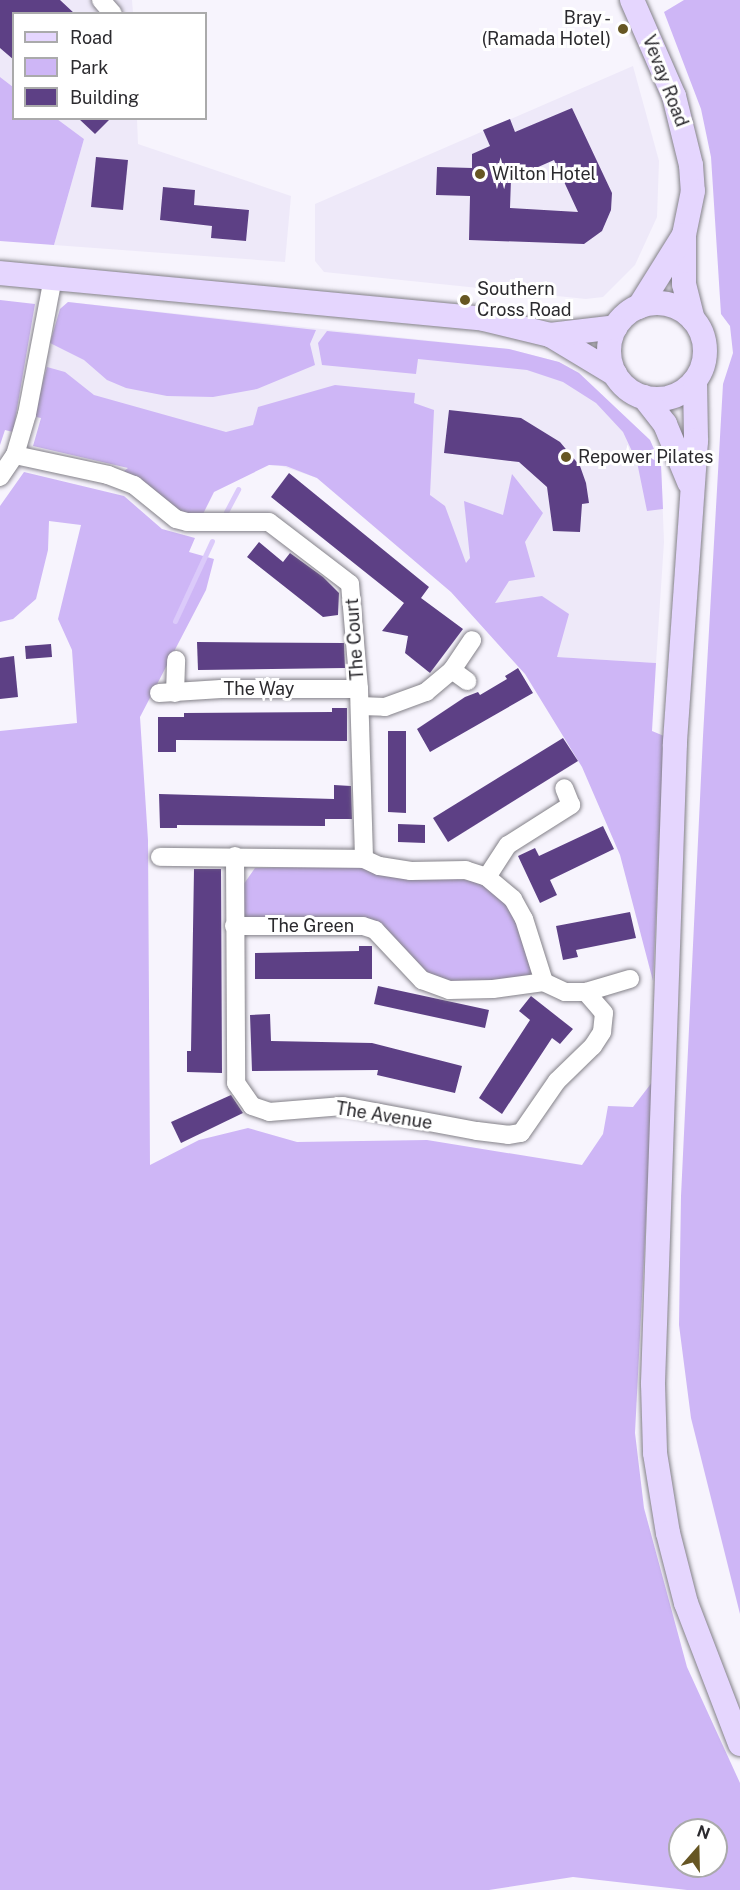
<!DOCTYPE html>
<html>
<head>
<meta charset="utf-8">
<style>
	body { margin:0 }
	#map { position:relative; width:740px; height:1890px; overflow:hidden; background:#f7f4fd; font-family:"Public Sans",sans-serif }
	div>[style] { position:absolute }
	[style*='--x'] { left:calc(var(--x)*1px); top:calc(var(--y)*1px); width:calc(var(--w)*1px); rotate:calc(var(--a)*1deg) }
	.built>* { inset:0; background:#eee9f9 }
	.green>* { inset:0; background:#ceb6f6 }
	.stream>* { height:5px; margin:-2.5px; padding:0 2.5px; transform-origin:2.5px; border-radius:2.5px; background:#dbcafa }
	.building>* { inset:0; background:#5d4085 }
	.roads { filter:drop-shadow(0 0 2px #838188) drop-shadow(0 0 2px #838188) }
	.minor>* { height:18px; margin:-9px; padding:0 9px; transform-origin:9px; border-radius:9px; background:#fff }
	.major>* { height:24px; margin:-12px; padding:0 12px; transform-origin:12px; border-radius:12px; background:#e5d6fe }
	.major>.ring { margin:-12px; padding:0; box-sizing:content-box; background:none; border:24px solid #e5d6fe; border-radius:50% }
	.dots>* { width:16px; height:16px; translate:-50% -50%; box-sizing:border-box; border:3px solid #fff; border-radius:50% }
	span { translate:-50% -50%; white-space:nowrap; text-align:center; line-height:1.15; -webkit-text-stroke:6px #fff; paint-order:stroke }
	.poi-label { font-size:18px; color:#2b2a2e }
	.right { translate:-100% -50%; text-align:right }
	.left { translate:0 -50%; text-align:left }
	.street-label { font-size:18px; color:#2b2a2e }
	.legend { position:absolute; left:12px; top:12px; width:195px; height:108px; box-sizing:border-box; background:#fff; border:2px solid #aaaaab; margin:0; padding:8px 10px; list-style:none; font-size:18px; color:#2b2a2e }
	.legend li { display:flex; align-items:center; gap:12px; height:30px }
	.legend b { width:30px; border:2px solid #aaaaab }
	.north { position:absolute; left:668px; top:1818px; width:60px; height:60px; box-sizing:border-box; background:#fff; border:2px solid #aaaaab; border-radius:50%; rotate:20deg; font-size:16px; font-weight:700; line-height:24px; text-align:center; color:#2b2a2e }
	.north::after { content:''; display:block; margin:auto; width:21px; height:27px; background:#665623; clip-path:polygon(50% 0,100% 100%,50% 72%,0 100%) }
</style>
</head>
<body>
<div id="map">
	<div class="built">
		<i style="clip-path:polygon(0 0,132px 0,133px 13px,14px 14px,13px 87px,0 77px)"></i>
		<i style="clip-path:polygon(633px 66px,659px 161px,657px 217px,635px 265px,603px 297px,586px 299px,324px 272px,315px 261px,315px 204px)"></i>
		<i style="clip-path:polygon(57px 119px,137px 119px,138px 144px,291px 196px,285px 262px,54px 245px,84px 139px)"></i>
		<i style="clip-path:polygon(68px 302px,509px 349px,559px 362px,579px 373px,650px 440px,661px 465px,664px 542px,656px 663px,509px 654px,451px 592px,317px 478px,40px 385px,60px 309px)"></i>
	</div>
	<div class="green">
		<i style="clip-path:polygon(684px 0,740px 0,740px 1614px,691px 1418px,679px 1325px,681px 1196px,703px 736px,723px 384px,733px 353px,730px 326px,721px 314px,711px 157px,701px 109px,664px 12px)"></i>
		<i style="clip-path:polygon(0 77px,13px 87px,14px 118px,57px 119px,84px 139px,54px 245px,0 241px)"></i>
		<i style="clip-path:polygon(0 300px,35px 304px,13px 432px,5px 430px,0 445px)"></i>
		<i style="clip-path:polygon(68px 302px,316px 330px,310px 344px,315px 365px,257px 389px,213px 397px,167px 396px,126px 388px,107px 380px,84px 360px,50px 343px,60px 309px)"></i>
		<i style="clip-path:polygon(327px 331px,509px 349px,559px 362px,579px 373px,650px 440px,661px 465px,663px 509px,647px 511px,637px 462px,623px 432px,596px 403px,563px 382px,527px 370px,418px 359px,416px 374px,322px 365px,318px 343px)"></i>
		<i style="clip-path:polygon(47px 367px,65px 372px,94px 395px,226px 432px,253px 425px,258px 407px,335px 385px,415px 393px,414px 403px,434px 410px,430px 495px,445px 506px,466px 563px,470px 558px,464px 501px,503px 515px,512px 474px,543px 513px,525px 542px,535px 577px,509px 581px,495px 603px,542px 596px,569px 614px,557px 657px,656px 663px,652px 731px,664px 736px,653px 981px,620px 855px,582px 767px,525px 674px,451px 592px,317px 478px,286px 466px,269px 465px,214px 492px,202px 516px,178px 511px,147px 484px,124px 471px,128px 468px,33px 446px,41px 418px,36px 417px,28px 436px)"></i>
		<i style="clip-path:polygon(evenodd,24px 472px,124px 496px,162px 529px,195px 538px,189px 552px,214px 559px,206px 590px,140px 717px,148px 840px,150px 1165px,199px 1140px,248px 1128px,297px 1142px,427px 1140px,582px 1165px,603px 1134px,608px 1106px,633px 1107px,653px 1081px,635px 1433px,644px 1508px,687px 1667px,740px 1783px,740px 1890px,687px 1890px,573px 1877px,489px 1890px,0 1890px,0 731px,77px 723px,72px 650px,58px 619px,81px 525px,49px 521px,48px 550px,36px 599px,13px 619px,0 622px,0 506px,24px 472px,680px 1830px,716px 1830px,716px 1866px,680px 1866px,680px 1830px)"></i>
		<i style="clip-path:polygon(359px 866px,480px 882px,503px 899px,521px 929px,532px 974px,528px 979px,455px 982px,429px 977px,381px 930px,243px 917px,241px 888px,255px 868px)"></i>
	</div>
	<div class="stream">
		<i style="--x:226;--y:512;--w:26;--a:-62"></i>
		<i style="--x:175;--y:621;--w:88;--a:-65.2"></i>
	</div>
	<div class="building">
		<i style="clip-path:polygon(0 0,60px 0,75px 14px,14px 14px,14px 60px,0 48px)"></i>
		<i style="clip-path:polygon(evenodd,572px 108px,612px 193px,611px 210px,602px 231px,584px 244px,469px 240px,470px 196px,436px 195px,437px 167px,472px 168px,472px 154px,490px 146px,483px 130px,510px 119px,515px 132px,572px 108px,554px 160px,578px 212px,510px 208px,511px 179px,554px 160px)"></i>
		<i style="clip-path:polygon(78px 118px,111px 118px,95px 134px)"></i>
		<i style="clip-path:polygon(96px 157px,128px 160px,123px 210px,91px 207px)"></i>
		<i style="clip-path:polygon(163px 187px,195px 190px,194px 205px,249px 210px,246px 241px,211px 238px,212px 226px,160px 220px)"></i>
		<i style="clip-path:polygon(449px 410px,521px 418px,560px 442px,580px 466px,586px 483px,589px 503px,582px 504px,580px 532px,553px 531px,547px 487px,519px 462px,444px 453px)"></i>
		<i style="clip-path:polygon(289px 473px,429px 587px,421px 598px,463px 629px,430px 673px,405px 653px,408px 636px,382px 631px,404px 603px,271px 497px)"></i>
		<i style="clip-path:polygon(259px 542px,283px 562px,290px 553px,323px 577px,339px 593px,338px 615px,323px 617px,247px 557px)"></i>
		<i style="clip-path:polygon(197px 642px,344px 643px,345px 668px,198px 670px)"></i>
		<i style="clip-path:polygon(51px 644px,52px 657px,26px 659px,25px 646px)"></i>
		<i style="clip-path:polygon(14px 656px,18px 697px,0 699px,0 658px)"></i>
		<i style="clip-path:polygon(518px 668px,533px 693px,430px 752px,417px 729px,465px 697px,478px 692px,480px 695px,507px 679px,505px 676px)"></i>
		<i style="clip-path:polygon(332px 708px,347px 708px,347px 741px,176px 740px,176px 752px,158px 752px,158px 717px,184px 717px,184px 713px,332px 712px)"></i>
		<i style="clip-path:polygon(388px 731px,406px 731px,406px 813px,388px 812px)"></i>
		<i style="clip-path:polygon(563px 738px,578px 761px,448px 842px,433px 818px)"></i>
		<i style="clip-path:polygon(334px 785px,351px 786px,352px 819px,325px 819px,325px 826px,177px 825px,177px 828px,160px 828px,159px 794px,334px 799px)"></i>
		<i style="clip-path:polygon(398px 824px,425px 825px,425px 843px,398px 842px)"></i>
		<i style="clip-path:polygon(603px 826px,614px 849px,550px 880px,557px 895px,540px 903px,518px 856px,535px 848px,539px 856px)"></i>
		<i style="clip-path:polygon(194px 869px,221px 869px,222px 1073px,187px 1072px,187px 1051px,191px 1051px)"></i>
		<i style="clip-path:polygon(630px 912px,636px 938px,576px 950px,578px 957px,563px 960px,556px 926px)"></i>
		<i style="clip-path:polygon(359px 946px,372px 946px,372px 979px,255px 979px,255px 953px,359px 951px)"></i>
		<i style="clip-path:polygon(378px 986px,489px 1010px,485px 1028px,374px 1004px)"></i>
		<i style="clip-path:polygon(531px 996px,573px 1029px,560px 1044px,552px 1038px,502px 1114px,479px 1098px,530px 1020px,519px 1011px)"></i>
		<i style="clip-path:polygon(270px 1014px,271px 1041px,372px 1043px,462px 1066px,455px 1093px,377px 1075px,378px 1070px,252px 1071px,250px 1015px)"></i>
		<i style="clip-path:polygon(231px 1095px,243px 1113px,181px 1143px,171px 1122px)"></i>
	</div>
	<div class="roads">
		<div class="minor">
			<i style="--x:101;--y:0;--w:18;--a:49"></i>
			<i style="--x:15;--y:455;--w:95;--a:12.1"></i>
			<i style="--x:108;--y:475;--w:28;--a:21"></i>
			<i style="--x:134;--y:485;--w:54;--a:39"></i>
			<i style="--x:176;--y:519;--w:11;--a:15"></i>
			<i style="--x:187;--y:522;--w:82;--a:0"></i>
			<i style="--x:269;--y:522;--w:102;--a:37.4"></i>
			<i style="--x:350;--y:584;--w:105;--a:85.1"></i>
			<i style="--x:359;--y:689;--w:170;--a:88.3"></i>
			<i style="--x:364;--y:859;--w:204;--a:-179.4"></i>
			<i style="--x:0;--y:477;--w:27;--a:-56"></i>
			<i style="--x:15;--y:455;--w:43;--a:-73.7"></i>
			<i style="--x:27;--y:414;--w:138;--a:-79.2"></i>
			<i style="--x:452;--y:670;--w:19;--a:36"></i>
			<i style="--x:159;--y:693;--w:62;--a:-3.7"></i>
			<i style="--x:221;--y:689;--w:138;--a:0"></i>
			<i style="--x:175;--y:693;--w:33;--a:-88"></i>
			<i style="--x:360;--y:706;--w:25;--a:2"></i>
			<i style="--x:385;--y:707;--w:44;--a:-20.1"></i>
			<i style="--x:426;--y:692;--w:34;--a:-40"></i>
			<i style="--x:452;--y:670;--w:36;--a:-56"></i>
			<i style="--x:235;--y:856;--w:227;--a:89.7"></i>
			<i style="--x:236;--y:1083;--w:28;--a:55"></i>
			<i style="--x:252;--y:1106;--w:18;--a:19"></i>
			<i style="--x:269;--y:1112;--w:74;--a:-4.6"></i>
			<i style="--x:343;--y:1106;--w:136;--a:10.6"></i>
			<i style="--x:477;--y:1131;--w:31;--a:7"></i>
			<i style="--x:508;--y:1135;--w:13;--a:-9"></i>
			<i style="--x:521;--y:1133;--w:63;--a:-55.3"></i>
			<i style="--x:557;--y:1081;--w:50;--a:-44.2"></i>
			<i style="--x:593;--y:1046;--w:17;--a:-57"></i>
			<i style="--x:602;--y:1032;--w:19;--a:-84"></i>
			<i style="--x:604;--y:1013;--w:28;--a:-131"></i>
			<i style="--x:586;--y:992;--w:21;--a:180"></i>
			<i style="--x:565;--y:992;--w:23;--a:-155"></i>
			<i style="--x:544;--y:982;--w:66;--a:-107.6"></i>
			<i style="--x:524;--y:919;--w:23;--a:-119"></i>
			<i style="--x:513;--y:899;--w:34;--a:-140"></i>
			<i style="--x:487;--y:877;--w:22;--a:-162"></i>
			<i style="--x:466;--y:870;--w:55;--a:179"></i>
			<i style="--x:411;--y:871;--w:32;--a:-171"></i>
			<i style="--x:379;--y:866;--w:17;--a:-155"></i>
			<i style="--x:487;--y:877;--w:38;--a:-57"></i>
			<i style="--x:508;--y:845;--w:75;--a:-32.4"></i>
			<i style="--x:571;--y:805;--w:18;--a:-112"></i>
			<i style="--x:234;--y:926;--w:129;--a:0"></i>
			<i style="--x:363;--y:926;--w:13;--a:18"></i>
			<i style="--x:375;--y:930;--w:69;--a:46.8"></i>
			<i style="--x:422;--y:980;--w:29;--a:20"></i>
			<i style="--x:449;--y:990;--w:44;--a:-1.3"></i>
			<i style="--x:493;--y:989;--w:51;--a:-7.8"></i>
			<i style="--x:586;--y:992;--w:46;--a:-16.5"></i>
		</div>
		<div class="major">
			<i style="--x:632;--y:0;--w:105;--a:66.4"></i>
			<i style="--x:674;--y:96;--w:71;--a:76.2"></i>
			<i style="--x:691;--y:165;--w:26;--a:86"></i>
			<i style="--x:693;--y:191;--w:45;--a:101.6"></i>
			<i style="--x:684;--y:235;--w:49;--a:90"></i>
			<i style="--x:684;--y:284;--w:36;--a:76"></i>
			<i style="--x:0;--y:273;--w:486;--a:5.4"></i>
			<i style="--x:484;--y:319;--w:68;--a:13.6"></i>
			<i style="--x:550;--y:335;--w:76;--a:31"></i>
			<i class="ring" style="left:609px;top:303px;width:72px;height:72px"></i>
			<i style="--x:639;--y:307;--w:85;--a:-58"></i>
			<i style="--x:550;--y:335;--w:66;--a:-6.9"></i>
			<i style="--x:695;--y:381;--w:60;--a:89"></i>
			<i style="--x:696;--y:441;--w:303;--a:94"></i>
			<i style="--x:675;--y:743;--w:641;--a:91.97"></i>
			<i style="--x:653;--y:1384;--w:69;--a:88.3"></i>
			<i style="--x:655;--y:1453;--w:81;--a:80.8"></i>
			<i style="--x:668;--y:1533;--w:72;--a:75.6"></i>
			<i style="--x:686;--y:1603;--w:151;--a:69"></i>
			<i style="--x:644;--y:397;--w:34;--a:52"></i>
			<i style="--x:665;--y:424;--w:63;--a:67.5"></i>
		</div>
	</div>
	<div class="dots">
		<i style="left:623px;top:29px;background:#665623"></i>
		<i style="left:480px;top:174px;background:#665623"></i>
		<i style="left:465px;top:300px;background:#665623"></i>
		<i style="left:566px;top:457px;background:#665623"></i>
	</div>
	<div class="poi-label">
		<span class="right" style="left:611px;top:29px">Bray -<br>(Ramada Hotel)</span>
		<span class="left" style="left:492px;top:174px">Wilton Hotel</span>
		<span class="left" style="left:477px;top:300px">Southern<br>Cross Road</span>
		<span class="left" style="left:578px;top:457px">Repower Pilates</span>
	</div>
	<div class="street-label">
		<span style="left:665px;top:81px;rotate:69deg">Vevay Road</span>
		<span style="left:355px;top:639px;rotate:-94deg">The Court</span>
		<span style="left:259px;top:689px">The Way</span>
		<span style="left:311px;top:926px">The Green</span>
		<span style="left:384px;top:1116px;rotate:9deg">The Avenue</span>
	</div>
	<ul class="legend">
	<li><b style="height:8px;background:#e5d6fe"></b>Road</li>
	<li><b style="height:16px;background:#ceb6f6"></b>Park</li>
	<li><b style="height:16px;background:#5d4085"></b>Building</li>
	</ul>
	<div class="north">N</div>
</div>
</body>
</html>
